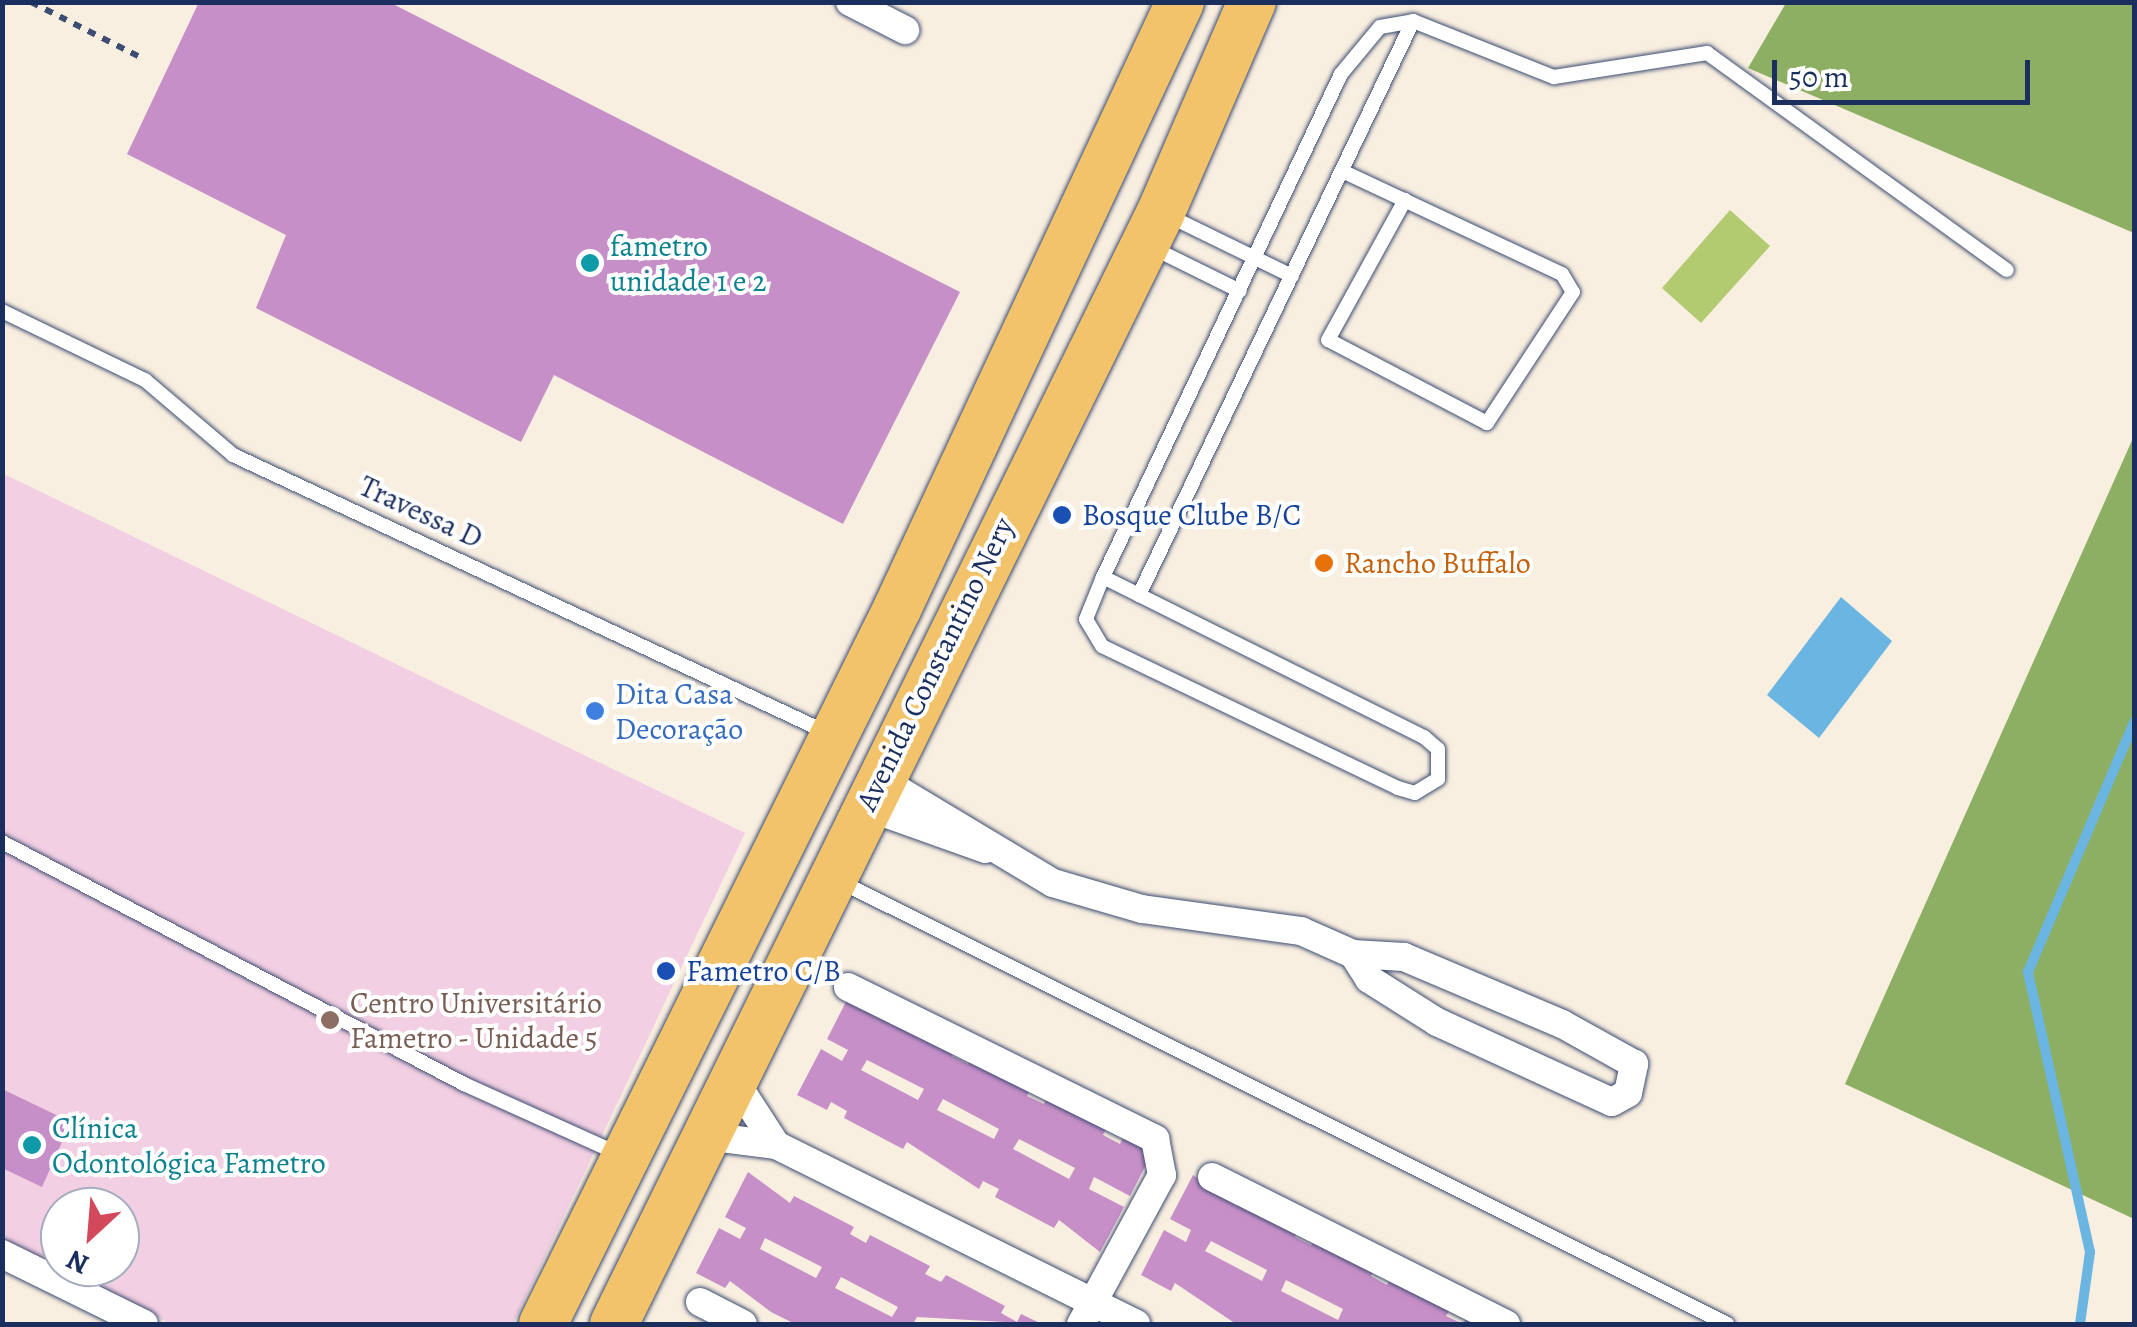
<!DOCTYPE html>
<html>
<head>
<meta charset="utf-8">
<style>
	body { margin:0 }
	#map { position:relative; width:2137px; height:1327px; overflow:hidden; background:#f9efe0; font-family:Alegreya,serif }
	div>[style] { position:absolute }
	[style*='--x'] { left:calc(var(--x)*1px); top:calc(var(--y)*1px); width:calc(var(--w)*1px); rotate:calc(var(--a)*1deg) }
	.built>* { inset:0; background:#f2cfe2 }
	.green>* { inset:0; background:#b2cb71 }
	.forest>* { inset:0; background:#8daf63 }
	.water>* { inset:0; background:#6bb5e3 }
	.stream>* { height:10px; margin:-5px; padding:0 5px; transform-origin:5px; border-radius:5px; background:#6bb5e3 }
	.building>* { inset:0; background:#c78fc8 }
	.path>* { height:6px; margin-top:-3px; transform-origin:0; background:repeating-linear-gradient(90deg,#3c4c72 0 8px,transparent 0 16px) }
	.roads { filter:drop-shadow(0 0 2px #3c4c72) drop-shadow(0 0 2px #3c4c72) }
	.service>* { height:14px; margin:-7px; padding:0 7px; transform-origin:7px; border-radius:7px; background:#fff }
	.minor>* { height:28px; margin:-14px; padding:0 14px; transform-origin:14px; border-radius:14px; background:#fff }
	.trunk>* { height:48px; margin:-24px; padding:0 24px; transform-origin:24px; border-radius:24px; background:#f2c36a }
	.dots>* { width:28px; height:28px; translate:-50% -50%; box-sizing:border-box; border:5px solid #fff; border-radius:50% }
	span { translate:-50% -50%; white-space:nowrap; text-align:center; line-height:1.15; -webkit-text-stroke:8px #fff; paint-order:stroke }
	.culture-label { font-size:30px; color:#0d838f }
	.left { translate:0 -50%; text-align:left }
	.street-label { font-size:30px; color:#1b2f5e }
	.transit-label { font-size:30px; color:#164399 }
	.food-label { font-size:30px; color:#c56008 }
	.shop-label { font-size:30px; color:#366cbe }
	.education-label { font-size:30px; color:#785e54 }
	.frame { position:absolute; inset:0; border:5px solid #1b2f5e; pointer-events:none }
	.north { position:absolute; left:40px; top:1187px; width:100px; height:100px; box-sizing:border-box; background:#fff; border:2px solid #a4acbf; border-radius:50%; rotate:206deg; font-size:28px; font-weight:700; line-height:40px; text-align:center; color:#1b2f5e }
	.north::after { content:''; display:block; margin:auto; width:35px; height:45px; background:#d1495b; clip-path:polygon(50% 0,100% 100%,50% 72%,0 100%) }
	.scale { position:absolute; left:1772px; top:60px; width:258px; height:45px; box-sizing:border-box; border:5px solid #1b2f5e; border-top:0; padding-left:12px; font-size:30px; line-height:35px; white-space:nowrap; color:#1b2f5e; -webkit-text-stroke:8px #fff; paint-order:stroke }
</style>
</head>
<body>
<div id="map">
	<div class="built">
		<i style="clip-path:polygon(evenodd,2px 473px,745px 833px,513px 1324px,171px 1324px,3px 1241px,2px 473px,60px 1207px,120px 1207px,120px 1267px,60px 1267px,60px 1207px)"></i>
	</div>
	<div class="green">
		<i style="clip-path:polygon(1730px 210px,1770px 246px,1701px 323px,1662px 288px)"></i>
	</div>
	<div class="forest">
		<i style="clip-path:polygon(1786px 3px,2134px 3px,2134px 233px,1748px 68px)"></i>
		<i style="clip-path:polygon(2134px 436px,2134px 1219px,1845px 1084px)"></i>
	</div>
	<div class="water">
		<i style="clip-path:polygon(1841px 597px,1892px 641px,1819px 738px,1767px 695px)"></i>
	</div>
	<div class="stream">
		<i style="--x:2080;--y:1324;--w:73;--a:-82.1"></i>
		<i style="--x:2090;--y:1252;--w:287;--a:-102.5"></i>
		<i style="--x:2028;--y:972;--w:272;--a:-67"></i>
	</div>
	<div class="building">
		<i style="clip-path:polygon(199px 2px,389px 2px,960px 292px,843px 524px,554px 375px,521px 442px,256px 308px,286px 235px,127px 154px)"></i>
		<i style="clip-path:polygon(evenodd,850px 994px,892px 1025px,896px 1018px,955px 1048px,952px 1056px,968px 1064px,972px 1057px,1031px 1088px,1027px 1096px,1044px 1104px,1047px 1096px,1107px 1127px,1103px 1135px,1120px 1144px,1124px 1135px,1153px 1151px,1130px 1196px,1094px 1177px,1089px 1189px,1124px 1207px,1100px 1252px,1059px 1220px,1054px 1228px,995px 1197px,999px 1189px,983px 1181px,979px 1189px,907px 1142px,903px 1149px,844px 1118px,847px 1111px,831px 1102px,827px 1110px,797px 1095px,821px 1049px,842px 1061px,848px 1050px,827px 1039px,850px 994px,867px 1060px,924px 1089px,918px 1100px,861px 1070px,867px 1060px,850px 994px,943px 1099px,999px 1129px,994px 1139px,937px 1110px,943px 1099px,850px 994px,1019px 1139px,1075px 1168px,1069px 1179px,1013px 1149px,1019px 1139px)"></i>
		<i style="clip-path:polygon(2px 1089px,71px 1122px,42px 1187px,2px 1168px)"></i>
		<i style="clip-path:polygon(evenodd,748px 1172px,790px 1203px,794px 1196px,854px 1227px,850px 1234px,866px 1243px,870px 1235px,930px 1266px,925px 1274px,941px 1282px,946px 1275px,1005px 1306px,1001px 1313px,1017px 1322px,1021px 1314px,1042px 1324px,917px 1317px,913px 1324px,795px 1324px,771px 1312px,730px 1281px,725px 1288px,696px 1273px,719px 1228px,740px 1239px,746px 1228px,725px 1217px,748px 1172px,765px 1238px,822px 1267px,816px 1278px,760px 1249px,765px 1238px,748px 1172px,841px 1277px,898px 1307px,892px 1317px,835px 1288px,841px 1277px)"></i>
		<i style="clip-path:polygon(evenodd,1193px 1175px,1236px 1206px,1240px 1198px,1299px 1229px,1295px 1237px,1311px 1245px,1315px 1238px,1375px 1269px,1371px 1276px,1387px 1285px,1391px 1277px,1451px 1308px,1446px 1316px,1463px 1324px,1467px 1316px,1483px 1324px,1236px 1324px,1175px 1283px,1171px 1291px,1141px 1275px,1164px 1230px,1186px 1242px,1191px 1230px,1170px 1219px,1193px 1175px,1211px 1241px,1267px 1270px,1262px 1281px,1205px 1251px,1211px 1241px,1193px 1175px,1286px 1280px,1343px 1309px,1338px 1320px,1281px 1291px,1286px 1280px)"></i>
	</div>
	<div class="path">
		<i style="--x:31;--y:2;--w:124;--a:26.8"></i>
	</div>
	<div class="roads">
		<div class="service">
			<i style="--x:1342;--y:171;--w:243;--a:25.1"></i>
			<i style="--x:1562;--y:274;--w:21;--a:59"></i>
			<i style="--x:1573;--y:292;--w:157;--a:123.3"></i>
			<i style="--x:1487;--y:423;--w:179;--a:-152.4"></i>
			<i style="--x:1328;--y:340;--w:160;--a:-61.2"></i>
			<i style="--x:1167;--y:215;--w:139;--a:26"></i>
			<i style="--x:1151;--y:247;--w:99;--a:26.3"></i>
			<i style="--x:2;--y:311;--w:159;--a:25.8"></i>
			<i style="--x:145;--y:380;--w:116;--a:40.4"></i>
			<i style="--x:233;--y:455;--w:655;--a:25.04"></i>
			<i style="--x:1103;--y:577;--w:359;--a:26.5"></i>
			<i style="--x:1424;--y:737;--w:18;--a:41"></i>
			<i style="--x:1438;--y:749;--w:30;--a:90"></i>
			<i style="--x:1438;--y:779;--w:27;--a:149"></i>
			<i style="--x:1415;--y:793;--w:18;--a:-164"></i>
			<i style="--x:1398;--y:788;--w:328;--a:-154.4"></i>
			<i style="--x:1102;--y:646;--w:31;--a:-121"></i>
			<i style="--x:1086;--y:619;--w:45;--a:-68"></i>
			<i style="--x:1103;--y:577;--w:556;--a:-64.68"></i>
			<i style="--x:1341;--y:74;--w:61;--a:-50.3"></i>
			<i style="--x:1380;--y:27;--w:34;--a:-10"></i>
			<i style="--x:1413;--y:21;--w:152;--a:21.7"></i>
			<i style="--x:1554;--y:77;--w:155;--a:-8.9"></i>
			<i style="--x:1707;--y:53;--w:370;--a:35.9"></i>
			<i style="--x:1139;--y:595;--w:636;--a:-64.48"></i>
			<i style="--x:2;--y:842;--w:522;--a:27.65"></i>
			<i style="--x:464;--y:1084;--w:172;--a:24.3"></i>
			<i style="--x:837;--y:880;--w:995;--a:26.51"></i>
		</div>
		<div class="minor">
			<i style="--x:850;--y:2;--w:62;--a:27"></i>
			<i style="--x:878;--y:778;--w:204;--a:31"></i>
			<i style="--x:1053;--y:883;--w:93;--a:16.3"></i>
			<i style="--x:1142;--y:909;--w:161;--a:7.9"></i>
			<i style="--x:1301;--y:931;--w:57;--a:23.9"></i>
			<i style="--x:1353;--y:954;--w:30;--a:57"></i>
			<i style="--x:1369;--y:979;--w:80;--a:32.3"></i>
			<i style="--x:1437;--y:1022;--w:192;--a:24.6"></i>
			<i style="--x:1612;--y:1102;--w:18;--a:-29"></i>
			<i style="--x:1628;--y:1093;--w:30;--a:-78"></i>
			<i style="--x:1634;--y:1064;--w:82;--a:-150.9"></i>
			<i style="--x:1562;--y:1024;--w:172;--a:-157"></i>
			<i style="--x:1404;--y:957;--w:51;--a:-176.6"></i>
			<i style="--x:865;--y:806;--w:128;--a:19.6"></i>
			<i style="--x:848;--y:987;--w:343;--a:26.3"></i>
			<i style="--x:1155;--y:1139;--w:37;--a:79"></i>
			<i style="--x:1162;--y:1175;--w:170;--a:118.5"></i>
			<i style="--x:734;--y:1080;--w:77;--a:57.1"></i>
			<i style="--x:706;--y:1136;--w:71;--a:7.3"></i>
			<i style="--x:776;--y:1145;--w:402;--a:26.4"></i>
			<i style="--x:1212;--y:1177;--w:329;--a:26.6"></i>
			<i style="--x:2;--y:1254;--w:158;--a:26.2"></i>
			<i style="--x:700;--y:1302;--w:48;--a:27.1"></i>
		</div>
		<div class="trunk">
			<i style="--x:543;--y:1324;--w:798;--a:-63.66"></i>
			<i style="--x:897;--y:609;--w:670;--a:-65"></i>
			<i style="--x:614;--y:1324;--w:1239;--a:-63.81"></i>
			<i style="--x:1161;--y:212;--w:229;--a:-66.6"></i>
		</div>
	</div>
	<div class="dots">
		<i style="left:590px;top:263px;background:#0f9aa8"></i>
		<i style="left:1062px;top:515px;background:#1a4fb4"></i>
		<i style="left:1324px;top:563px;background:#e8710a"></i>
		<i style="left:595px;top:711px;background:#3f7fe0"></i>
		<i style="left:666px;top:971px;background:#1a4fb4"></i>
		<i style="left:330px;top:1020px;background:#8d6e63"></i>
		<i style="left:32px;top:1145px;background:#0f9aa8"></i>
	</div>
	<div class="culture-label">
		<span class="left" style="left:610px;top:263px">fametro<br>unidade 1 e 2</span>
		<span class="left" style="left:52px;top:1145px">Clínica<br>Odontológica Fametro</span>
	</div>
	<div class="street-label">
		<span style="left:421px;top:512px;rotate:25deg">Travessa D</span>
		<span style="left:935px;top:664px;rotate:-64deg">Avenida Constantino Nery</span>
	</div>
	<div class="transit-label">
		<span class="left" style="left:1082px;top:515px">Bosque Clube B/C</span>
		<span class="left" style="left:686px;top:971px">Fametro C/B</span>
	</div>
	<div class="food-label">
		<span class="left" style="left:1344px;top:563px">Rancho Buffalo</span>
	</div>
	<div class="shop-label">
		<span class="left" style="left:615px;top:711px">Dita Casa<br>Decoração</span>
	</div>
	<div class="education-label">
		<span class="left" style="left:350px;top:1020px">Centro Universitário<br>Fametro - Unidade 5</span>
	</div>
	<div class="frame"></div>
	<div class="north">N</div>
	<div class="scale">50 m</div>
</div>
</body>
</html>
